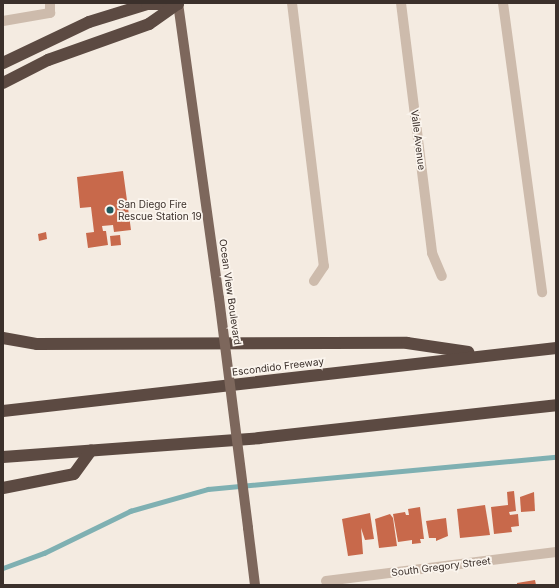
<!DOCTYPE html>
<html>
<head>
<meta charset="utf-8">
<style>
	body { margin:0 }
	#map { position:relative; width:559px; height:588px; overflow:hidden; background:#f4ebe1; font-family:Inter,sans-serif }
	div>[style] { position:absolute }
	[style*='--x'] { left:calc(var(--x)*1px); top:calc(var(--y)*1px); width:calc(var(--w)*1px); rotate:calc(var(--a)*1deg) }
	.stream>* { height:4.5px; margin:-2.25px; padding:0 2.25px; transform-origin:2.25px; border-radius:2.25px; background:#7fb0b2 }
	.building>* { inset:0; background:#c8694b }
	.minor>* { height:10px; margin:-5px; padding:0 5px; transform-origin:5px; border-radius:5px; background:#cdbbac }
	.major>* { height:10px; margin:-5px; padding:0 5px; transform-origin:5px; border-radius:5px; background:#7d675c }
	.highway>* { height:12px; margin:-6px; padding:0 6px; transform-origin:6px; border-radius:6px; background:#5c4a42 }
	.major-bridge>* { height:10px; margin:-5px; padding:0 5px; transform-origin:5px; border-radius:5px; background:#7d675c }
	.dots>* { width:11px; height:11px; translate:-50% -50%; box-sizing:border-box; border:2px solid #fbf5ee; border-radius:50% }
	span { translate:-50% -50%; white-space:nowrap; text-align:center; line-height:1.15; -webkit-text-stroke:3.5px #fbf5ee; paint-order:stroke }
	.street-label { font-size:10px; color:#3b302b }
	.poi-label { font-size:10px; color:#3b302b }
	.left { translate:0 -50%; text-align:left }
	.frame { position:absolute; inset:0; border:4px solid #3b302b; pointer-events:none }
</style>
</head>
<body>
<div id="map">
	<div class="stream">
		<i style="--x:3;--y:568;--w:44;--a:-20.1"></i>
		<i style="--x:44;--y:553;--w:96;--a:-26"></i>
		<i style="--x:130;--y:511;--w:81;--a:-15.8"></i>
		<i style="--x:208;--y:489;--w:349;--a:-5.3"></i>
	</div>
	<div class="building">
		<i style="clip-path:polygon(123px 171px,131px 230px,114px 232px,113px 225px,102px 226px,103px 231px,106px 231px,108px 245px,88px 248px,86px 233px,94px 232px,91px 207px,80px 208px,77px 177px)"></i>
		<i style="clip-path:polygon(46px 232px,47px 239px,39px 241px,38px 234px)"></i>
		<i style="clip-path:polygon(120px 235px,121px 245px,111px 246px,110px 236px)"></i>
		<i style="clip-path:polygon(514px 491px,516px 511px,509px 512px,510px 515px,518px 514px,519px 526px,511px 527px,512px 532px,494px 534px,491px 507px,508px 505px,507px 492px)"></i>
		<i style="clip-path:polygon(534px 492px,535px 511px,521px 512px,520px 497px)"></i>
		<i style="clip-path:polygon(485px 505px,490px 535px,460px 538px,457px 509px)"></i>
		<i style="clip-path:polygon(420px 507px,424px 539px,420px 539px,421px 543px,412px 544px,412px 540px,398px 542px,393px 514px,405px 512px,406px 515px,409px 515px,408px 509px)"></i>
		<i style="clip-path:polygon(370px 513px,374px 539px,365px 540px,361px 528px,363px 554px,348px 556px,342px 519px)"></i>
		<i style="clip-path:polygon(390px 514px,393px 518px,397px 546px,379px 548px,375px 519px)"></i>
		<i style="clip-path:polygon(446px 518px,448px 536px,436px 541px,436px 538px,429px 538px,426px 521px)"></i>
		<i style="clip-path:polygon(535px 580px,536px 585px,517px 585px,517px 583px)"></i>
	</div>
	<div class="minor">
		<i style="--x:292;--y:3;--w:265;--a:83.1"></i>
		<i style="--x:324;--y:266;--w:18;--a:124"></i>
		<i style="--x:401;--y:3;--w:252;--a:82.9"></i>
		<i style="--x:432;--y:253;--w:25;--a:67"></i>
		<i style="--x:503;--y:3;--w:292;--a:82.3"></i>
		<i style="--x:3;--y:21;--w:48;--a:-9.7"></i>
		<i style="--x:50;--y:13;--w:10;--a:-90"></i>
		<i style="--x:326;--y:581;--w:232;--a:-7.2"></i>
	</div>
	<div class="major">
		<i style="--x:178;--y:3;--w:298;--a:82.1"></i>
		<i style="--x:248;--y:528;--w:57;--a:83"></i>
	</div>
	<div class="highway">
		<i style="--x:3;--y:63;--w:95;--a:-25.5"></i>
		<i style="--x:89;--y:22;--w:61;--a:-17.2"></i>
		<i style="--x:147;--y:4;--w:31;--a:0"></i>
		<i style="--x:3;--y:83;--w:51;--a:-27.1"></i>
		<i style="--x:48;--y:60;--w:107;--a:-19.6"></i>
		<i style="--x:149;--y:24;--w:35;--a:-35"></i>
		<i style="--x:3;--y:338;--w:35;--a:10"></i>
		<i style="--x:37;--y:344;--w:370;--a:-0.2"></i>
		<i style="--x:407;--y:343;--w:62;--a:8.4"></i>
		<i style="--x:3;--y:411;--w:557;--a:-6.5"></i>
		<i style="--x:3;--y:457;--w:257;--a:-4.2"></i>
		<i style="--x:259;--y:438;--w:299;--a:-6.3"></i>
		<i style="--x:3;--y:488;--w:72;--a:-11.2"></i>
		<i style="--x:74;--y:474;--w:29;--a:-54"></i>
	</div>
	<div class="major-bridge">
		<i style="--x:219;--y:298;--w:232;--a:82.8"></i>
	</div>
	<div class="dots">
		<i style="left:110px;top:210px;background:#1f5a5e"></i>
	</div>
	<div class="street-label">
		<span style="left:418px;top:140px;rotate:83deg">Valle Avenue</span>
		<span style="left:230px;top:292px;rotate:82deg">Ocean View Boulevard</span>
		<span style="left:278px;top:367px;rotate:-7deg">Escondido Freeway</span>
		<span style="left:441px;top:567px;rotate:-7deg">South Gregory Street</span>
	</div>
	<div class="poi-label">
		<span class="left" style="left:118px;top:210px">San Diego Fire<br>Rescue Station 19</span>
	</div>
	<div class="frame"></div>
</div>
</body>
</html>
